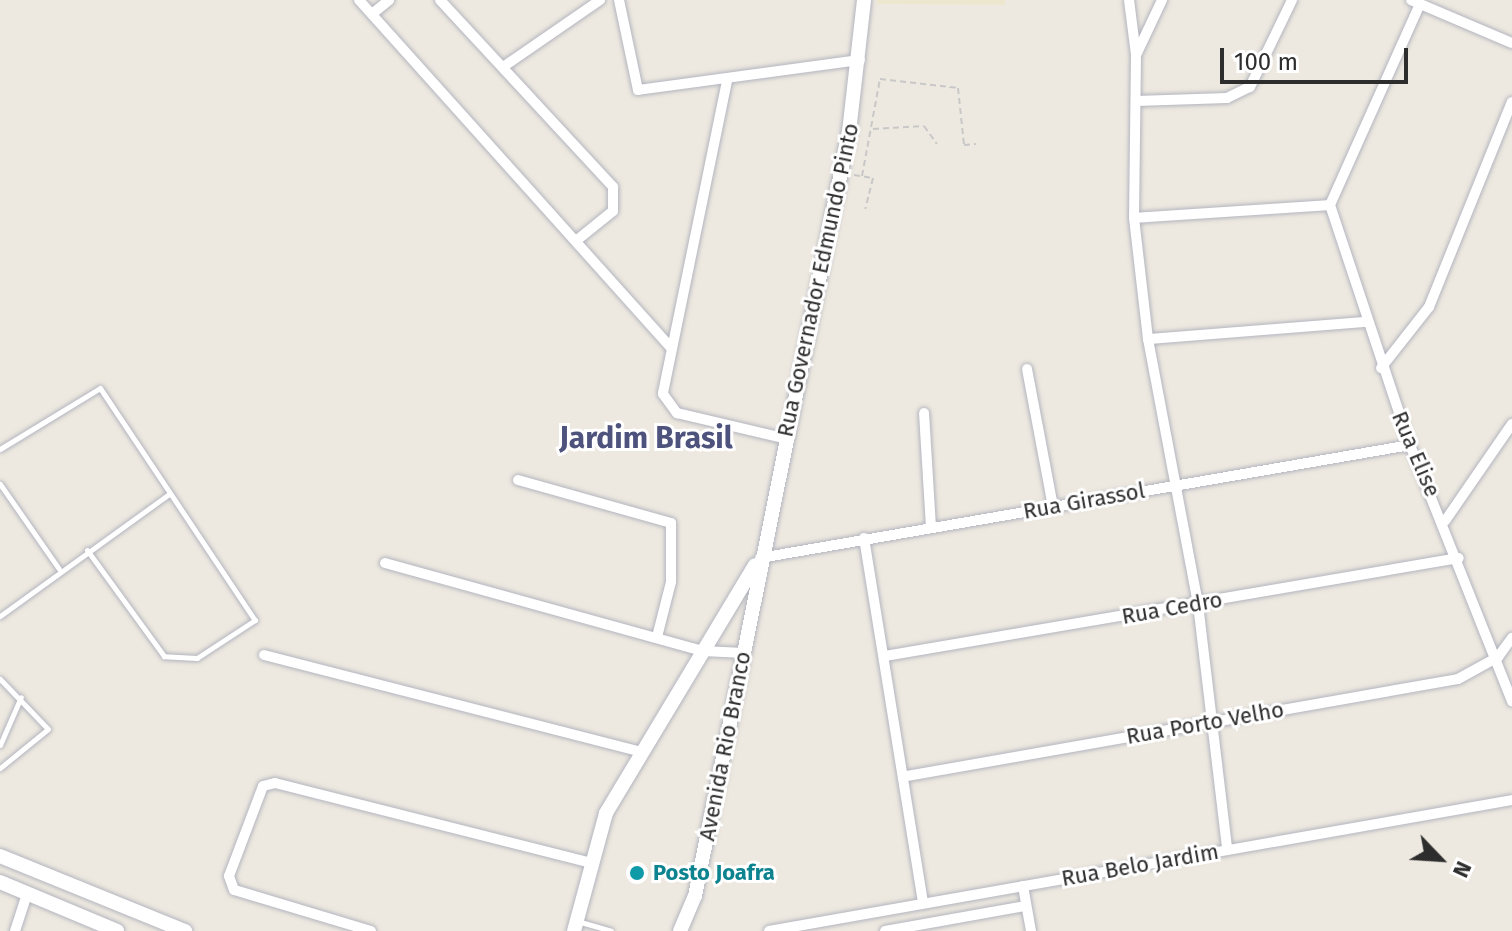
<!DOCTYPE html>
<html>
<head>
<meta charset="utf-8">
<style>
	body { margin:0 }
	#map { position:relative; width:1512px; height:931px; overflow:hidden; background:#eee9e0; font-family:"Fira Sans",sans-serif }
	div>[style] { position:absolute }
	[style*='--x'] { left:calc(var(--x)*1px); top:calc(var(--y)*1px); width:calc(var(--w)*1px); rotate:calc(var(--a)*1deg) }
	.education>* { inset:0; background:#eee7d0 }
	.path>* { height:2px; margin-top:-1px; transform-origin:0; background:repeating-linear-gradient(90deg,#c8c8c8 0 6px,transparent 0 10px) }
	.roads { filter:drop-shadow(0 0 2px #b3b5bf) drop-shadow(0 0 2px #b3b5bf) }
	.lane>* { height:5px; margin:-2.5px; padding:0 2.5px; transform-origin:2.5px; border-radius:2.5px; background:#fff }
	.street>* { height:10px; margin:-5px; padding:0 5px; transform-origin:5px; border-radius:5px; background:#fff }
	.secondary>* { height:14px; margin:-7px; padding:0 7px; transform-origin:7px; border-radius:7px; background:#fff }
	.dots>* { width:22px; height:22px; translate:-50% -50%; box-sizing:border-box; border:4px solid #fff; border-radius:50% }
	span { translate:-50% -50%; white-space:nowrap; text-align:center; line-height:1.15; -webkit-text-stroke:6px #fff; paint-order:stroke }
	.street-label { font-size:22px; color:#2d2d2d }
	.culture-label { font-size:22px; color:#0d838f; font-weight:700 }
	.left { translate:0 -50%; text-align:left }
	.district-label { font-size:30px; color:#4e537d; font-weight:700 }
	.north { position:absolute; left:1400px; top:819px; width:80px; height:80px; -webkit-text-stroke:6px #fff; paint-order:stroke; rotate:115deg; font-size:22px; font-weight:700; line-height:32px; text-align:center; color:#2d2d2d }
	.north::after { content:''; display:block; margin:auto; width:28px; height:36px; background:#2d2d2d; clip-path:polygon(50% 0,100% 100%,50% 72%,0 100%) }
	.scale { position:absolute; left:1220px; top:48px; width:188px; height:36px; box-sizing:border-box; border:4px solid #2d2d2d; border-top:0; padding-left:10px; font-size:24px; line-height:28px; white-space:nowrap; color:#2d2d2d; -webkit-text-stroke:6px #fff; paint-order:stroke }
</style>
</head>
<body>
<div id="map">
	<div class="education">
		<i style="clip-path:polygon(877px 0,1005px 0,1005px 5px,877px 4px)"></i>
	</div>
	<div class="path">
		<i style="--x:873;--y:129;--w:51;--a:-3.4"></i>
		<i style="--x:924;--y:126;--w:22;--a:54"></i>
		<i style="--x:854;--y:175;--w:19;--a:9"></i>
		<i style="--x:873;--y:178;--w:32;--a:104"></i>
		<i style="--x:862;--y:176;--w:99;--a:-79.5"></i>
		<i style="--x:880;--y:79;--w:79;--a:6.6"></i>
		<i style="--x:958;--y:88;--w:57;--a:84"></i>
		<i style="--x:964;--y:145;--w:12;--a:-5"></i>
	</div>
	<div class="roads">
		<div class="lane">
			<i style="--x:0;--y:449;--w:117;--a:-31.4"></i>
			<i style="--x:100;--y:388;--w:279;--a:56.3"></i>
			<i style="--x:255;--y:620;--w:69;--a:146.8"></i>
			<i style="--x:197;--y:658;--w:33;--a:-177"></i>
			<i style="--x:164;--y:656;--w:131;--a:-126"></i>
			<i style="--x:0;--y:484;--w:103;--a:55.2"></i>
			<i style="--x:0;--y:616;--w:208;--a:-35.8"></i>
			<i style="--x:0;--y:679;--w:69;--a:46.2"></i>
			<i style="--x:48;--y:729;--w:62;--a:140.9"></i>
			<i style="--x:0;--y:745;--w:52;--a:-66.4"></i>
			<i style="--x:577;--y:921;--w:35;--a:16"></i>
		</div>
		<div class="street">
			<i style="--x:359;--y:0;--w:466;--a:48.1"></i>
			<i style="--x:440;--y:0;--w:255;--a:47.2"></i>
			<i style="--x:613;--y:187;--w:24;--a:90"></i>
			<i style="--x:613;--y:211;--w:48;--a:141"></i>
			<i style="--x:619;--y:0;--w:92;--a:78.1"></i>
			<i style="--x:638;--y:90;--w:224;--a:-7.7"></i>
			<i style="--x:1129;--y:0;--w:55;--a:82.7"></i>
			<i style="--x:1136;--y:55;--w:163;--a:90.7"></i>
			<i style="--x:1134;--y:218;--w:122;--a:83.4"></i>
			<i style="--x:1148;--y:339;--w:270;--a:79.3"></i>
			<i style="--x:1198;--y:604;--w:247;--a:83.2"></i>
			<i style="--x:1411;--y:0;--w:110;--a:23.1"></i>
			<i style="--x:372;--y:14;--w:22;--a:-39"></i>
			<i style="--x:1137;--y:53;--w:59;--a:-64.7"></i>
			<i style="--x:503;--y:67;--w:118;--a:-34.6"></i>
			<i style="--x:727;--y:81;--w:319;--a:101.6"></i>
			<i style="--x:663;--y:394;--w:24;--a:54"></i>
			<i style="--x:677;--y:413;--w:110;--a:13.2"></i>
			<i style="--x:1136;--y:101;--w:91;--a:-1.9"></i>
			<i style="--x:1227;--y:98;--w:25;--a:-26"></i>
			<i style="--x:1250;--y:87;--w:97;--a:-64.2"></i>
			<i style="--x:1330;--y:205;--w:253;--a:71.6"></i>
			<i style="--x:1410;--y:445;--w:276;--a:68.3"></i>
			<i style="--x:1330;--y:205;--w:220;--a:-65.9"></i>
			<i style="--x:1134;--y:218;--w:196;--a:-3.8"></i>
			<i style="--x:1148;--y:339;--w:218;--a:-4.5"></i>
			<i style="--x:1381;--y:368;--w:78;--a:-51.8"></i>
			<i style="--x:1429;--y:307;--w:221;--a:-68"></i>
			<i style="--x:1027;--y:369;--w:140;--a:79.3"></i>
			<i style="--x:924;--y:413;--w:113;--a:86.5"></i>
			<i style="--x:518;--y:480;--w:159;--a:15.7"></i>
			<i style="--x:671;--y:523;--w:59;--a:90"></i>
			<i style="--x:671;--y:582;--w:57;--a:104.3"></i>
			<i style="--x:1445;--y:521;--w:118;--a:-55.4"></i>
			<i style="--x:864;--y:538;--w:370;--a:80.8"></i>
			<i style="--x:760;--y:558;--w:660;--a:-9.86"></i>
			<i style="--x:385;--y:563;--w:330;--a:15.5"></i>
			<i style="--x:703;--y:651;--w:41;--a:2.8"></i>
			<i style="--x:264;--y:655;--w:389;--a:14.4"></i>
			<i style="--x:885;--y:656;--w:582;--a:-9.69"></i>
			<i style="--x:907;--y:776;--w:559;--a:-9.98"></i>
			<i style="--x:1458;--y:679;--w:46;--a:-28.8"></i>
			<i style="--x:1498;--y:657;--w:24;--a:-54"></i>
			<i style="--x:1023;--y:886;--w:46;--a:79.9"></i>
			<i style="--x:15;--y:931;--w:39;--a:-72"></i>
			<i style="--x:371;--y:931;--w:143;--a:-163.3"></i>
			<i style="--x:234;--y:890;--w:15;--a:-110"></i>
			<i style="--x:229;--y:876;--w:96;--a:-69.3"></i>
			<i style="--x:263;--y:786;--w:12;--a:-14"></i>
			<i style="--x:275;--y:783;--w:326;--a:14.2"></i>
			<i style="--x:769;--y:931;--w:754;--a:-10"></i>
			<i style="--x:885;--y:931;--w:143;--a:-10.1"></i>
		</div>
		<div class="secondary">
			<i style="--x:0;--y:856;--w:200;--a:22.1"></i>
			<i style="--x:0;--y:882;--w:127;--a:22.7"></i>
			<i style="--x:574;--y:931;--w:122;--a:-74.8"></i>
			<i style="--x:606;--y:813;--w:289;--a:-59"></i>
			<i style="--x:680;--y:931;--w:38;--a:-67"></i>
			<i style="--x:695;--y:896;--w:779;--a:-78.6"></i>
			<i style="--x:849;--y:132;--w:133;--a:-83.5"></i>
		</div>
	</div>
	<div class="dots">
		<i style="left:637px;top:873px;background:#0f9aa8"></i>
	</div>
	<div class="street-label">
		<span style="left:818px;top:280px;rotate:-78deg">Rua Governador Edmundo Pinto</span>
		<span style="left:1416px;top:454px;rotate:67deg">Rua Elise</span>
		<span style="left:1084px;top:501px;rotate:-10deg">Rua Girassol</span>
		<span style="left:1172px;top:608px;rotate:-10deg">Rua Cedro</span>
		<span style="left:1205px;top:723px;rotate:-10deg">Rua Porto Velho</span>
		<span style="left:725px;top:746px;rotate:-79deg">Avenida Rio Branco</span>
		<span style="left:1140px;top:865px;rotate:-10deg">Rua Belo Jardim</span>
	</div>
	<div class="culture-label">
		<span class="left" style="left:653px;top:873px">Posto Joafra</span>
	</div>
	<div class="district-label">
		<span style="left:646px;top:438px">Jardim Brasil</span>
	</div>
	<div class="north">N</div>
	<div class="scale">100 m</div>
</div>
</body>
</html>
